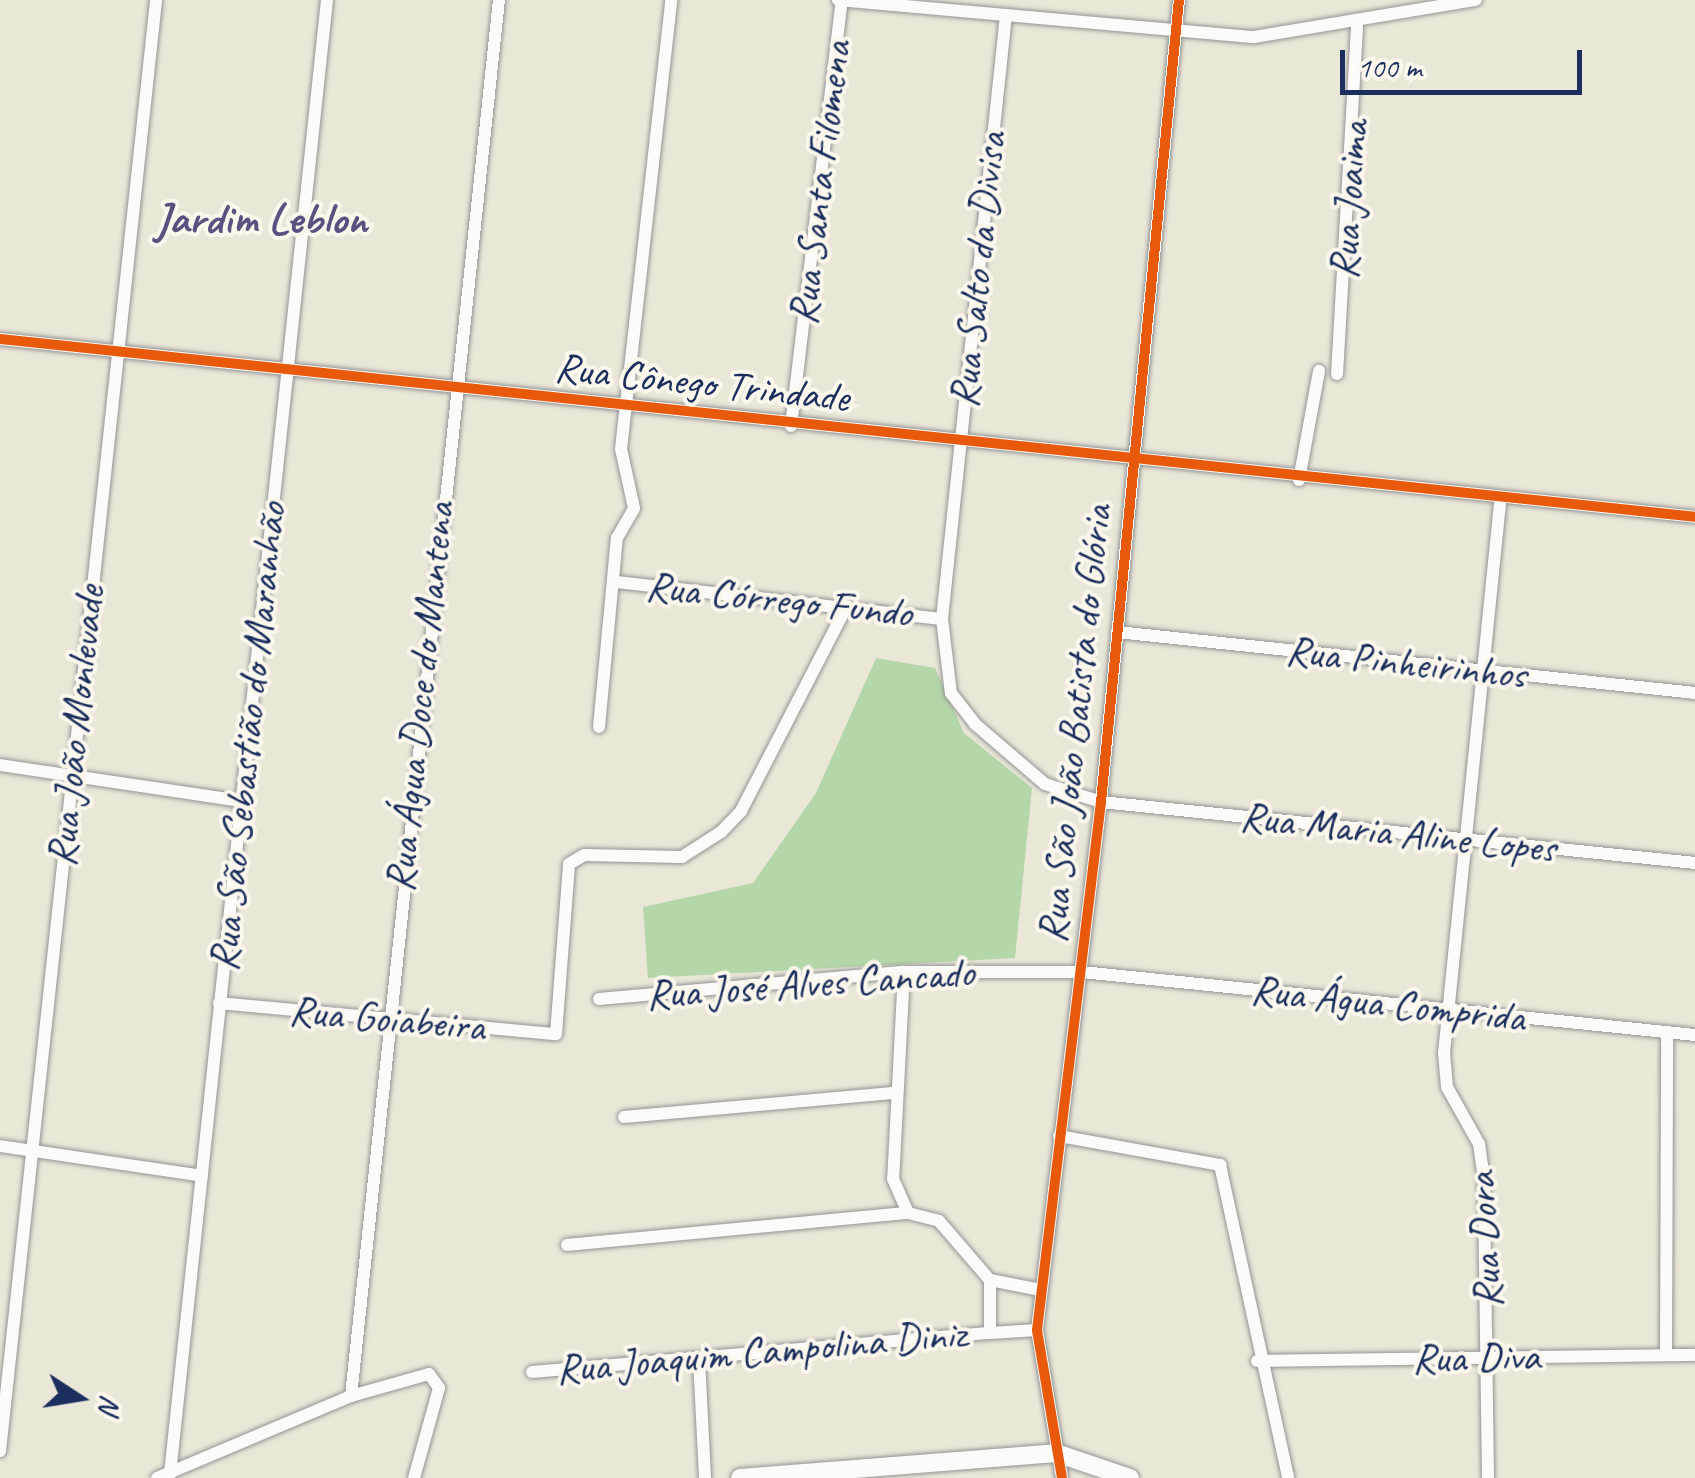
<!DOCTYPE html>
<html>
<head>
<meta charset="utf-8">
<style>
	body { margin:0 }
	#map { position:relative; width:1695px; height:1478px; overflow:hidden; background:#eae6d8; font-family:Caveat,sans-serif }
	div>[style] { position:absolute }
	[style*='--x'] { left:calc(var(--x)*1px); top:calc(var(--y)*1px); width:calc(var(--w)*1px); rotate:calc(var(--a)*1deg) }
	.green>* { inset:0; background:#b4d7a9 }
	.roads { filter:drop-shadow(0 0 2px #939595) drop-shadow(0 0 2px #939595) }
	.minor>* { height:12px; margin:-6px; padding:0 6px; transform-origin:6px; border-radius:6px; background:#fcfbf9 }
	.tertiary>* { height:18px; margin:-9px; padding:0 9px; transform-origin:9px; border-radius:9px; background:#fcfbf9 }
	.cycleway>* { height:10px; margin:-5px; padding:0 5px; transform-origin:5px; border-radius:5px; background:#e8590c }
	span { translate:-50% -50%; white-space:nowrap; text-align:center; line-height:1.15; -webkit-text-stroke:8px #fbf7ec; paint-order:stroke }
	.street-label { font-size:42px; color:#1b2f5e }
	.neighbourhood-label { font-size:45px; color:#5b5080; font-weight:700 }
	.north { position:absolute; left:30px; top:1348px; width:100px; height:100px; -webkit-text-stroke:8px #fbf7ec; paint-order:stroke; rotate:102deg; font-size:28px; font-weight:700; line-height:40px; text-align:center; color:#1b2f5e }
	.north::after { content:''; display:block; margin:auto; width:35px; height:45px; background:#1b2f5e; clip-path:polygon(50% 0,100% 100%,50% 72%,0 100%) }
	.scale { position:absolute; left:1340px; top:50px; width:242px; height:45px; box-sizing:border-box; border:5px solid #1b2f5e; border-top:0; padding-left:12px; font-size:30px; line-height:35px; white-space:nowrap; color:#1b2f5e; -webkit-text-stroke:8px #fbf7ec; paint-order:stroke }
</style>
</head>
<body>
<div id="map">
	<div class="green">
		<i style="clip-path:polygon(876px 658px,935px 668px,964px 733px,1032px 788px,1015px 958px,648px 978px,643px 907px,753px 883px,816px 793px)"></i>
	</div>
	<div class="roads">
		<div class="minor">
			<i style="--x:838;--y:0;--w:418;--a:5.1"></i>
			<i style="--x:1254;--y:37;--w:225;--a:-9.5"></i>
			<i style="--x:1006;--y:15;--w:607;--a:96.05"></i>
			<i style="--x:942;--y:619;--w:75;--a:83.1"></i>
			<i style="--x:951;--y:693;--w:39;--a:52"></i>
			<i style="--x:975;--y:724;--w:92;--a:40.6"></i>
			<i style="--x:1045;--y:784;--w:59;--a:17.8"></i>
			<i style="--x:1101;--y:802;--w:597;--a:5.86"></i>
			<i style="--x:0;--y:339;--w:1704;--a:5.99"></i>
			<i style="--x:1337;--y:374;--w:349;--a:-86.7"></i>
			<i style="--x:791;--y:426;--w:429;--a:-83.2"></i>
			<i style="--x:1299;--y:480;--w:111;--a:-79.6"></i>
			<i style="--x:616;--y:582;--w:328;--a:6.5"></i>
			<i style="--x:1117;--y:632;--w:581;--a:6.02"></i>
			<i style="--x:599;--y:727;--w:190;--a:-84.6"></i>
			<i style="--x:617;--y:538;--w:34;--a:-60"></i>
			<i style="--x:634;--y:508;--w:60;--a:-102.4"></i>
			<i style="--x:621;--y:449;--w:452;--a:-83.6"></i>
			<i style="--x:0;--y:765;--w:243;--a:8.5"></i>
			<i style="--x:904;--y:972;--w:207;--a:93"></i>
			<i style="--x:893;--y:1179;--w:37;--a:66"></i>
			<i style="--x:908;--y:1213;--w:32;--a:14"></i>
			<i style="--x:939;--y:1221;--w:78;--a:49.2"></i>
			<i style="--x:990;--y:1280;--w:53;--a:90"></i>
			<i style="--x:990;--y:1333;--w:47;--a:-3.7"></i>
			<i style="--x:599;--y:999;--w:306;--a:-5.1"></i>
			<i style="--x:904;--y:972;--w:178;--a:0"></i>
			<i style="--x:1082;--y:972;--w:616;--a:5.87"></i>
			<i style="--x:219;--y:1003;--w:338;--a:5.3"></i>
			<i style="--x:556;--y:1034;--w:170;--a:-85.6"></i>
			<i style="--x:569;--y:864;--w:17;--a:-31"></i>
			<i style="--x:584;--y:855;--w:98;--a:1.2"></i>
			<i style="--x:682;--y:857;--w:46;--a:-32.7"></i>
			<i style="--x:721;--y:832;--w:29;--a:-46"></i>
			<i style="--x:741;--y:811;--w:231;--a:-62.7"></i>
			<i style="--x:624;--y:1117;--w:272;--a:-5.1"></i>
			<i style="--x:1059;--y:1136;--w:164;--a:10.2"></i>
			<i style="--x:1220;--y:1165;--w:320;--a:77.7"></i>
			<i style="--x:0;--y:1146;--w:204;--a:8.4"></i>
			<i style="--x:567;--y:1245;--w:342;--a:-5.4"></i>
			<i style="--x:990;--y:1280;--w:52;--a:11.1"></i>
			<i style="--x:1666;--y:1355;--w:323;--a:-89.8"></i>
			<i style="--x:699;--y:1359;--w:119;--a:87.1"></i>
			<i style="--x:1257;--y:1361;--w:438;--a:-0.8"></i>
			<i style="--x:532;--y:1372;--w:460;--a:-4.9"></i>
			<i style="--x:351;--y:1396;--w:1404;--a:-83.95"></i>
			<i style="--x:0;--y:1451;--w:1459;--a:-83.86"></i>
			<i style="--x:170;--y:1474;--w:1482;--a:-83.92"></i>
			<i style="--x:157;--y:1478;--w:211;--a:-22.9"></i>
			<i style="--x:351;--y:1396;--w:81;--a:-15.8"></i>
			<i style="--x:429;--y:1374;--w:17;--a:54"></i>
			<i style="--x:439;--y:1388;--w:93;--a:105.5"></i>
			<i style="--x:1062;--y:1478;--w:150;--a:-99.6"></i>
			<i style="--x:1037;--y:1330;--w:532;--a:-83.09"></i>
			<i style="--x:1101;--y:802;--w:806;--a:-84.45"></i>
			<i style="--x:1488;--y:1478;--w:299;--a:-90.8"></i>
			<i style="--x:1484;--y:1179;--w:35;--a:-98"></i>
			<i style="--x:1479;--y:1144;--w:65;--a:-119.3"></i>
			<i style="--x:1447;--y:1087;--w:34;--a:-95"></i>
			<i style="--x:1444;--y:1053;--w:552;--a:-84.18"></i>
		</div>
		<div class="tertiary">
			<i style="--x:740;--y:1478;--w:317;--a:-4.5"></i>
			<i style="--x:1056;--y:1453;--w:78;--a:18.7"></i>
		</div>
	</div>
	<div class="cycleway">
		<i style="--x:0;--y:339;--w:1704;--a:5.99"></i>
		<i style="--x:1062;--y:1478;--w:150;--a:-99.6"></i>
		<i style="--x:1037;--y:1330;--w:532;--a:-83.09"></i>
		<i style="--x:1101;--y:802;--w:806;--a:-84.45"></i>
	</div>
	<div class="street-label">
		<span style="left:820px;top:183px;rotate:-83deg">Rua Santa Filomena</span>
		<span style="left:1349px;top:200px;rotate:-86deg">Rua Joaima</span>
		<span style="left:978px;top:270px;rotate:-84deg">Rua Salto da Divisa</span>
		<span style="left:702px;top:383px;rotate:6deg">Rua Cônego Trindade</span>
		<span style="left:779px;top:600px;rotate:6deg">Rua Córrego Fundo</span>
		<span style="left:1406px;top:663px;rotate:6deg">Rua Pinheirinhos</span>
		<span style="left:420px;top:697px;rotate:-84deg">Rua Água Doce do Mantena</span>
		<span style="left:1075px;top:724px;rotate:-84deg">Rua São João Batista do Glória</span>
		<span style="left:76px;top:726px;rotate:-84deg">Rua João Monlevade</span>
		<span style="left:248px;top:737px;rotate:-84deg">Rua São Sebastião do Maranhão</span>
		<span style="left:1398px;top:833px;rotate:6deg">Rua Maria Aline Lopes</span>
		<span style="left:810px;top:984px;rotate:-4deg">Rua José Alves Cancado</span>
		<span style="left:1388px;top:1004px;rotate:6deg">Rua Água Comprida</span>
		<span style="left:387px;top:1019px;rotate:5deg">Rua Goiabeira</span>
		<span style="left:1485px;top:1240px;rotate:-93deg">Rua Dora</span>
		<span style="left:761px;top:1352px;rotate:-5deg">Rua Joaquim Campolina Diniz</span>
		<span style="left:1476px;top:1358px;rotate:-1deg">Rua Diva</span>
	</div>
	<div class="neighbourhood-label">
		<span style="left:261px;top:219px">Jardim Leblon</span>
	</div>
	<div class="north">N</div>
	<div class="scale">100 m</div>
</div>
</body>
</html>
